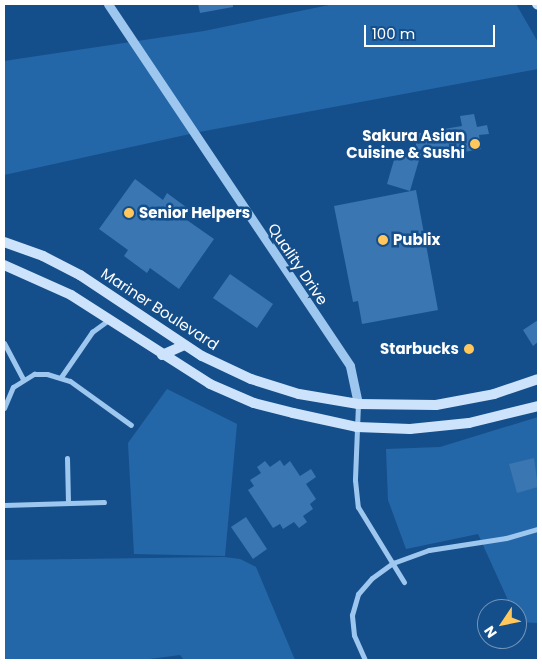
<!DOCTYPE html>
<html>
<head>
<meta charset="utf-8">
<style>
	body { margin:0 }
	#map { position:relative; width:542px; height:664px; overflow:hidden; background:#154f8b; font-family:Poppins,sans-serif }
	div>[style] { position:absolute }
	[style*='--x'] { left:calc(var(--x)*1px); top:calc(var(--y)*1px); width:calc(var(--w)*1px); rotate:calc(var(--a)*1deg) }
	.green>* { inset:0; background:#2467a8 }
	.building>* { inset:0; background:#3976b2 }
	.minor>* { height:5px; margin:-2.5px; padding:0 2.5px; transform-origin:2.5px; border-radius:2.5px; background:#9ec7ef }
	.tertiary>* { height:9px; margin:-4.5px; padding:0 4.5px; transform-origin:4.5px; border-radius:4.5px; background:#9ec7ef }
	.secondary>* { height:10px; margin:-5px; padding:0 5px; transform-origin:5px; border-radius:5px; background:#cce3fb }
	.dots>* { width:14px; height:14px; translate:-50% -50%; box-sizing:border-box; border:2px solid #154f8b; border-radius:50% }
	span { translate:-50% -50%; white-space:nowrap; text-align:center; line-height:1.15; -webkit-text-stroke:5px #154f8b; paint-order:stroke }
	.poi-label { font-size:15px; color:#fff; font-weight:700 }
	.right { translate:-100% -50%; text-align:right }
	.left { translate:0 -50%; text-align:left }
	.street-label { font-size:15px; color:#fff }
	.frame { position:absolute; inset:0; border:5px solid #fff; pointer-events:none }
	.north { position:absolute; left:477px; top:599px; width:50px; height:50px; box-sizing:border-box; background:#154f8b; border:1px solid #7395b9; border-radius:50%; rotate:236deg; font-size:14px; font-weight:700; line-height:20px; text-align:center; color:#fff }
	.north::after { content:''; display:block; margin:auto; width:18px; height:22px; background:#ffc75c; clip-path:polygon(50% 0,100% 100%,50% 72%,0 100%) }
	.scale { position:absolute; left:364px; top:25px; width:131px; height:22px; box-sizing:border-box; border:2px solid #fff; border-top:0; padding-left:6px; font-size:15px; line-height:18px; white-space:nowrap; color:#fff; -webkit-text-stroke:4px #154f8b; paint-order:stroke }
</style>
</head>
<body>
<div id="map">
	<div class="green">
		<i style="clip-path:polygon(334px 4px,516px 4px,538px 42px,538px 69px,199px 132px,4px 175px,4px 61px,204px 31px)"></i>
		<i style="clip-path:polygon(167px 389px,237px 424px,225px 556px,134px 554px,128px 443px)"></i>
		<i style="clip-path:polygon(538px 417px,538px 623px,518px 622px,517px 609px,512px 609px,478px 534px,406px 549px,388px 500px,386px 449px,440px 447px)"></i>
		<i style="clip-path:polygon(224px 557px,240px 559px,256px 567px,295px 660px,184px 660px,180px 655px,142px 660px,4px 660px,4px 560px)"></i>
	</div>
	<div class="building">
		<i style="clip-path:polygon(198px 4px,233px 4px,233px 7px,200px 13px)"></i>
		<i style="clip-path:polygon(474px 114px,477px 127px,487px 125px,489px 134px,479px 135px,481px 149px,419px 160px,414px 134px,462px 126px,460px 116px)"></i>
		<i style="clip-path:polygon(396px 153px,419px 160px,410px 191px,387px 184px)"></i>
		<i style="clip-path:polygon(135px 179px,163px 200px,167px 193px,190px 210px,184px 218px,214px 239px,179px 289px,150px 268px,147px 273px,124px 256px,128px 250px,99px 229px)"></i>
		<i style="clip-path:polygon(416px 190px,438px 310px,362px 324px,358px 301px,353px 302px,334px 206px)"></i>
		<i style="clip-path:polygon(230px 274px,273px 304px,257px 328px,213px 298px)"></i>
		<i style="clip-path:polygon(538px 320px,538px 342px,533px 346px,523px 330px)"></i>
		<i style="clip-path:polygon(534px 458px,538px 487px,517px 493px,509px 464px)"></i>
		<i style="clip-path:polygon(280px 460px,284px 466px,290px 461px,300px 476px,311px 469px,316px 477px,306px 484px,316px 499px,310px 504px,313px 509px,303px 516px,307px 522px,299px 528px,294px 522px,283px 529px,280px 524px,273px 528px,248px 490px,254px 486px,250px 480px,261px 473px,257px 467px,265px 461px,270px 467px)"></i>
		<i style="clip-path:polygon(246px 517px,267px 549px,253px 559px,231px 527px)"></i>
	</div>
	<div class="minor">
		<i style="--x:4;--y:343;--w:41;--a:62.2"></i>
		<i style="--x:61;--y:377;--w:55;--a:-55.4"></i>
		<i style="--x:92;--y:332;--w:22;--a:-36"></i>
		<i style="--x:358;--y:404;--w:76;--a:92.3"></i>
		<i style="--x:355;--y:480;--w:27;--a:84"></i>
		<i style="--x:358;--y:507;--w:88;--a:58.5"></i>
		<i style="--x:4;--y:408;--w:23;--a:-67"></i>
		<i style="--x:13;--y:387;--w:25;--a:-32"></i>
		<i style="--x:34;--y:374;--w:13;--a:0"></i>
		<i style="--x:47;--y:374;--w:24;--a:17"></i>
		<i style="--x:70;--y:381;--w:75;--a:35.8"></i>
		<i style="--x:67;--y:458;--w:45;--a:88.7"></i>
		<i style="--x:4;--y:505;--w:100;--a:-1.7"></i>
		<i style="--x:365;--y:660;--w:27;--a:-114"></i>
		<i style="--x:354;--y:635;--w:20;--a:-96"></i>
		<i style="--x:352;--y:615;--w:22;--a:-74"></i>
		<i style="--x:358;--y:594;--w:21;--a:-49"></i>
		<i style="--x:372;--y:578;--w:26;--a:-36"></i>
		<i style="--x:393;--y:563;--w:38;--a:-20"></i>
		<i style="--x:429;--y:550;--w:78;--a:-8.9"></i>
		<i style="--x:506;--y:538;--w:33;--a:-16"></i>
	</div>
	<div class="tertiary">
		<i style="--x:108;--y:4;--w:435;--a:56.2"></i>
		<i style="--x:350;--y:366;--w:39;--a:78"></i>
	</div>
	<div class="secondary">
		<i style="--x:537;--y:4;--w:1;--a:45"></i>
		<i style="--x:4;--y:242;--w:41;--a:19.7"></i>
		<i style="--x:43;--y:256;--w:42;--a:27.2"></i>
		<i style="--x:80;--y:275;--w:146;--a:33.6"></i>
		<i style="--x:202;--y:356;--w:54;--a:25.1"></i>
		<i style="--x:251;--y:379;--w:50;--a:17.4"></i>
		<i style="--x:299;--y:394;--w:60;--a:9.6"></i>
		<i style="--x:358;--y:404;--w:78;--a:0.7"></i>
		<i style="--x:436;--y:405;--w:59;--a:-10.7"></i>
		<i style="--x:494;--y:394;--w:46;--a:-18.8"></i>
		<i style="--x:4;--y:265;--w:73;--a:24.1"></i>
		<i style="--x:71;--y:295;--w:165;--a:32.6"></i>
		<i style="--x:210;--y:384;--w:48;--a:23.4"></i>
		<i style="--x:254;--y:403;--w:40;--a:14.4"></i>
		<i style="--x:293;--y:413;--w:66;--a:12.3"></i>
		<i style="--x:357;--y:427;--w:53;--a:2.2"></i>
		<i style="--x:410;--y:429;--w:59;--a:-5.8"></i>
		<i style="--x:469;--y:423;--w:71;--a:-13.8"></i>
		<i style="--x:162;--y:355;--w:24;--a:-24"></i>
	</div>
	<div class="dots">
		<i style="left:475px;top:144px;background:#ffc75c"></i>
		<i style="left:129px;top:213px;background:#ffc75c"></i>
		<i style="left:383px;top:240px;background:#ffc75c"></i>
		<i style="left:469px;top:349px;background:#ffc75c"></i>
	</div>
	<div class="poi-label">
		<span class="right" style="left:465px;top:144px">Sakura Asian<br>Cuisine &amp; Sushi</span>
		<span class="left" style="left:139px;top:213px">Senior Helpers</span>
		<span class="left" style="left:393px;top:240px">Publix</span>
		<span class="right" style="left:459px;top:349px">Starbucks</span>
	</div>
	<div class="street-label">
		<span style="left:298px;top:264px;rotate:56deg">Quality Drive</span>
		<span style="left:160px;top:309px;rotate:33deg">Mariner Boulevard</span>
	</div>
	<div class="frame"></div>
	<div class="north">N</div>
	<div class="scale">100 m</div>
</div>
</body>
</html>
